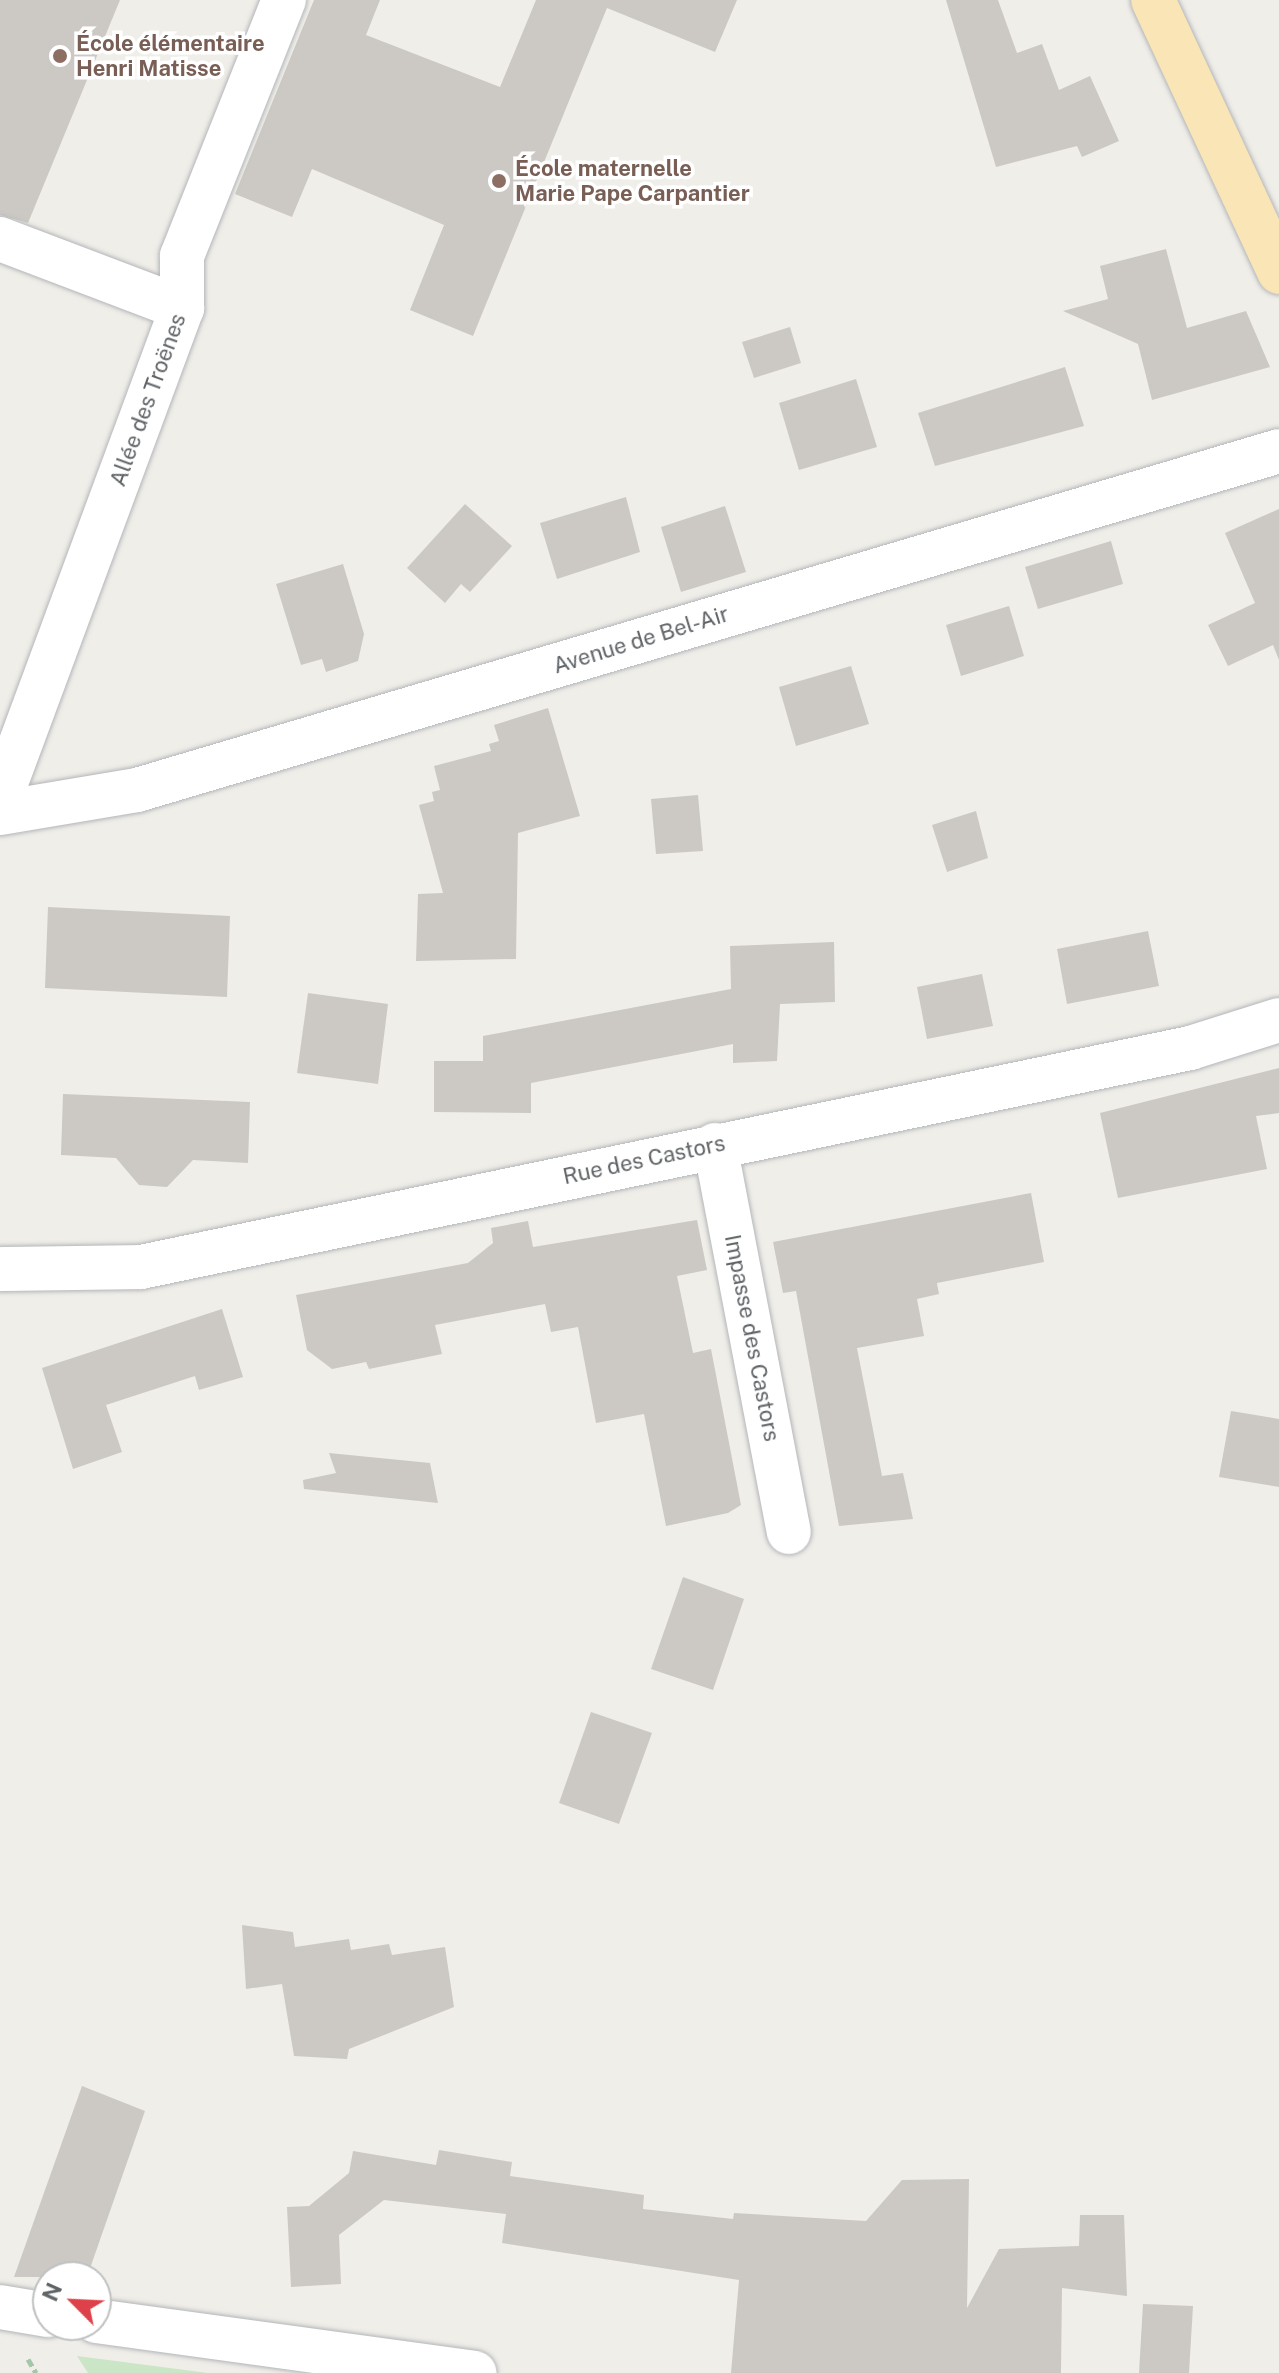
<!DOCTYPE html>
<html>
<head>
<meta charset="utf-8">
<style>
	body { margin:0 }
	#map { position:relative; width:1279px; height:2373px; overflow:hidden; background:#f0eee9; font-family:"Public Sans",sans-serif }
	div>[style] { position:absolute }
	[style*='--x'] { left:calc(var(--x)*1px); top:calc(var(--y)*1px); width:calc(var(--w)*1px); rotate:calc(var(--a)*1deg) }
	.green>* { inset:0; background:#cbe5c7 }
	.building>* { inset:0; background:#ccc9c5 }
	.path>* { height:5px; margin-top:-2.5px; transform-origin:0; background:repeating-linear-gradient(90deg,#a3c8a8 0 8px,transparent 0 12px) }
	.roads { filter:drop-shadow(0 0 2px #b3b6b9) drop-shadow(0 0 2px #b3b6b9) }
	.minor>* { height:44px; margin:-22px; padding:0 22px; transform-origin:22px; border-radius:22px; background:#fff }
	.major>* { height:44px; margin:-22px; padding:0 22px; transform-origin:22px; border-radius:22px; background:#f9e5b5 }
	.dots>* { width:22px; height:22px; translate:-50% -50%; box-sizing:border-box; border:4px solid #fff; border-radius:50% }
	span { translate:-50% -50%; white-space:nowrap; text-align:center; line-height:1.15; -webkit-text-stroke:7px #fff; paint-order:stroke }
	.education-label { font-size:22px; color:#785e54; font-weight:700 }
	.left { translate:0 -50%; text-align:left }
	.street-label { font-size:22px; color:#606467 }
	.north { position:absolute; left:32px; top:2261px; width:80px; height:80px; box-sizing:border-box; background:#fff; border:2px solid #bfc1c2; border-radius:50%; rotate:294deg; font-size:22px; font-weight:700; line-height:32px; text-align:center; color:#606467 }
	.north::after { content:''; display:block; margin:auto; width:28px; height:36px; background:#dd424a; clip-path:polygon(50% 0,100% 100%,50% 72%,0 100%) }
</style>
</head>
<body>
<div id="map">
	<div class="green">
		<i style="clip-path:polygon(77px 2356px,208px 2373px,88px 2373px)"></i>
	</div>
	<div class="building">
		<i style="clip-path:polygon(0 0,120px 0,28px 223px,0 215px)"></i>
		<i style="clip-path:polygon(314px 0,380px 0,366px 35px,500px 87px,536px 0,737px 0,715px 52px,607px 8px,473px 336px,410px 310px,444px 225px,312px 169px,292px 217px,235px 194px)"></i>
		<i style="clip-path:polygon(946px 0,998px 0,1017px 53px,1042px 44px,1059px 90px,1090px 76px,1119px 141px,1082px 157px,1077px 146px,996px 167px)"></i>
		<i style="clip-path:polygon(1166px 249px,1187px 328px,1246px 311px,1270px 367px,1152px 400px,1138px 344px,1063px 311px,1108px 299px,1100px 266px)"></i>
		<i style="clip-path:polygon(790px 327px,801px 363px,754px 378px,742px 342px)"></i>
		<i style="clip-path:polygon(1065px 367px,1084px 426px,935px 466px,918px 413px)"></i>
		<i style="clip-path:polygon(856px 379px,877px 447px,799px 470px,779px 403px)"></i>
		<i style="clip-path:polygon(626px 497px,640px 552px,557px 579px,540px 523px)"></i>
		<i style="clip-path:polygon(465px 504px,512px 546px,470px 592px,461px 584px,445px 603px,407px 568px)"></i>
		<i style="clip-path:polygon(725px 506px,746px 572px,681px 592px,661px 527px)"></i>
		<i style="clip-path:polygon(1279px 509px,1279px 660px,1273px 645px,1228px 666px,1208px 625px,1255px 603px,1225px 533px)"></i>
		<i style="clip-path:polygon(1111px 541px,1123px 584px,1038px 609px,1025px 567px)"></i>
		<i style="clip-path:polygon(343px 564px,364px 634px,358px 661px,326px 672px,322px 659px,301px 665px,276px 584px)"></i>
		<i style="clip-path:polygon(1009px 606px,1024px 656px,961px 676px,946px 625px)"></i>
		<i style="clip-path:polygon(851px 666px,869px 724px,796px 746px,779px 687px)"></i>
		<i style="clip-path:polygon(548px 708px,580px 816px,518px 833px,516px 959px,416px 961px,418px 894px,443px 893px,419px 805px,434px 801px,432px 792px,440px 790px,434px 766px,491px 751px,489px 744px,499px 741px,494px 725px)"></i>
		<i style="clip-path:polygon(698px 795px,703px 851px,656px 854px,651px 799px)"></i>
		<i style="clip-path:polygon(976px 811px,988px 858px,947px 872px,932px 825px)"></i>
		<i style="clip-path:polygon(48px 907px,230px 916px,227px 997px,45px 988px)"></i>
		<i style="clip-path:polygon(1148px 931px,1159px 986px,1067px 1004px,1057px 949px)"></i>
		<i style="clip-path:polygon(834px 942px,835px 1002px,780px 1004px,777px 1061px,733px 1063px,733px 1044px,531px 1083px,531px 1113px,434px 1112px,434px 1061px,483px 1061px,483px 1036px,731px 989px,730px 946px)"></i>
		<i style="clip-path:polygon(982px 974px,993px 1026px,927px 1039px,917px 987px)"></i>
		<i style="clip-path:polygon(308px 993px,388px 1004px,378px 1084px,297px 1073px)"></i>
		<i style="clip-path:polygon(1279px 1068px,1279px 1113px,1256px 1116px,1267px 1169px,1118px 1198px,1100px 1113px)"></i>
		<i style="clip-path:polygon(63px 1094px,250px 1102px,248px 1163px,193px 1160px,167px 1187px,139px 1185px,116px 1158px,61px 1155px)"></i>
		<i style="clip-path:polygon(1031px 1193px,1044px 1262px,937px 1283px,939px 1294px,917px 1299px,924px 1336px,857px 1348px,882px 1476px,903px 1473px,913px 1519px,839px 1526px,796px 1291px,783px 1293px,773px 1242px)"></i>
		<i style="clip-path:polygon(697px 1220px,707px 1270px,677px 1276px,693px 1353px,711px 1349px,741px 1505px,728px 1513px,666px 1526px,644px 1414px,596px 1423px,578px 1327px,551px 1332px,545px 1304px,435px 1325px,442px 1354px,369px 1369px,366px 1362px,332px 1369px,307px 1350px,296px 1295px,468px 1263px,493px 1243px,491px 1228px,528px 1221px,533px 1247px)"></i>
		<i style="clip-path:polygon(222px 1309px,243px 1377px,199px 1390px,195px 1376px,106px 1405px,122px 1452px,73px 1469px,42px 1368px)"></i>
		<i style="clip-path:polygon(1231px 1411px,1279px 1419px,1279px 1487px,1219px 1477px)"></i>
		<i style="clip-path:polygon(329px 1453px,430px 1463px,438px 1503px,304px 1489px,303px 1480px,336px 1473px)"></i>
		<i style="clip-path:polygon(683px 1577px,744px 1599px,713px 1690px,651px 1669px)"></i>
		<i style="clip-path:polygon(591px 1712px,652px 1733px,619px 1824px,559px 1803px)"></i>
		<i style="clip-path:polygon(242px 1925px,293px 1932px,295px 1947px,349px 1939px,351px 1950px,389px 1944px,392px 1955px,445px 1947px,454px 2007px,349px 2049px,347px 2059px,294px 2056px,282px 1984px,246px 1989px)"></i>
		<i style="clip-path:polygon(82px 2086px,145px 2111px,87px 2277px,14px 2277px)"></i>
		<i style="clip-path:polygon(439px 2150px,512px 2162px,510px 2176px,644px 2195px,643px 2209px,733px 2219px,734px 2213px,866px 2221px,902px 2180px,969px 2179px,967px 2308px,999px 2249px,1079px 2246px,1080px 2215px,1124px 2215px,1127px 2296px,1062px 2288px,1061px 2373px,731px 2373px,739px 2280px,502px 2243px,506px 2214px,384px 2200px,339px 2235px,341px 2284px,291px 2287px,287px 2207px,309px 2206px,349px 2173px,353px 2151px,436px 2165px)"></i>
		<i style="clip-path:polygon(1143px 2304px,1193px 2306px,1189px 2373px,1139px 2373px)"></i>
	</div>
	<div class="path">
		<i style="--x:28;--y:2359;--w:16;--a:60"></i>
	</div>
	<div class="roads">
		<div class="minor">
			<i style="--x:0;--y:239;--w:195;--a:20.8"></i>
			<i style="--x:0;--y:799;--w:524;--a:-69.66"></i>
			<i style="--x:182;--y:308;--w:52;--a:-90"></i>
			<i style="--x:182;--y:256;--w:276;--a:-68.3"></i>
			<i style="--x:0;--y:813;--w:139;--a:-9.5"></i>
			<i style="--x:137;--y:790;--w:1191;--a:-16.53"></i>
			<i style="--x:715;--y:1145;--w:394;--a:79.2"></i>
			<i style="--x:0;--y:1269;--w:141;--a:-0.8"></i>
			<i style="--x:141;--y:1267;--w:1072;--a:-11.79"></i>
			<i style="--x:1190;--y:1048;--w:93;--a:-17.5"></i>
			<i style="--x:0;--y:2307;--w:49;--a:9.5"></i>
			<i style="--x:96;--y:2321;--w:382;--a:7.8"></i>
		</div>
		<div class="major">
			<i style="--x:1153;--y:0;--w:300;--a:65.1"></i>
		</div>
	</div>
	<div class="dots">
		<i style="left:60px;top:56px;background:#8d6e63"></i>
		<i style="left:499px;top:181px;background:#8d6e63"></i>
	</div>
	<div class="education-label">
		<span class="left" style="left:76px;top:56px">École élémentaire<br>Henri Matisse</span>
		<span class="left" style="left:515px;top:181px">École maternelle<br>Marie Pape Carpantier</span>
	</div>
	<div class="street-label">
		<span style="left:148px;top:400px;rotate:-70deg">Allée des Troënes</span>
		<span style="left:641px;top:640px;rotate:-17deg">Avenue de Bel-Air</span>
		<span style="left:644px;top:1160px;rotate:-12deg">Rue des Castors</span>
		<span style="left:752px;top:1338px;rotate:79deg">Impasse des Castors</span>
	</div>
	<div class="north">N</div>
</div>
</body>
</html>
